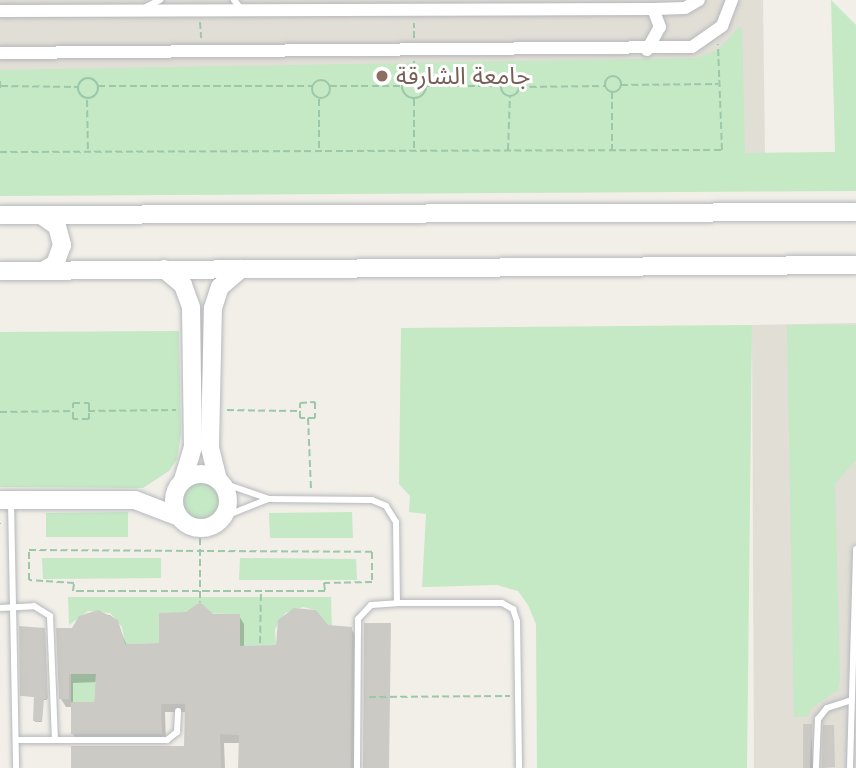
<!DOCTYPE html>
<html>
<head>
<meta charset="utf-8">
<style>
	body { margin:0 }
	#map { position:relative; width:856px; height:768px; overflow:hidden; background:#f1efe8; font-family:Helvetica,"Noto Sans Arabic",sans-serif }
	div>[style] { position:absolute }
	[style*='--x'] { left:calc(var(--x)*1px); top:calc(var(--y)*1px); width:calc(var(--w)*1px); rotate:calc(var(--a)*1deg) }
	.education>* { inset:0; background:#e1ded6 }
	.green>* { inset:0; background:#c5e8c5 }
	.round { border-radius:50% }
	.shadow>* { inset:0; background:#0003 }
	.building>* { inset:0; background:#cccac5 }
	.path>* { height:2px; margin-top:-1px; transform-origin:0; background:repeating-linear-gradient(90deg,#9cc7a9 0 7px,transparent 0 10.5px) }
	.path>.ring { margin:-1px; padding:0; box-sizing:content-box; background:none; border:2px solid #9cc7a9; border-radius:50% }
	.roads { filter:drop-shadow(0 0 2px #b5b8bc) drop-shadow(0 0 2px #b5b8bc) }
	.lane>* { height:6px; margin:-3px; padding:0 3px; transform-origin:3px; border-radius:3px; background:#fff }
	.street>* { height:12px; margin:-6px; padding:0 6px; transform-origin:6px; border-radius:6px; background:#fff }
	.secondary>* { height:18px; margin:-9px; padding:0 9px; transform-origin:9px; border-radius:9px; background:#fff }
	.secondary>.ring { margin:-9px; padding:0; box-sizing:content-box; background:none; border:18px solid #fff; border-radius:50% }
	.dots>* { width:19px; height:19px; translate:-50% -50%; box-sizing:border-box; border:4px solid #fff; border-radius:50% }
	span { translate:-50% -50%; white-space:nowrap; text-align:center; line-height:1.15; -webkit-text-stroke:6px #fff; paint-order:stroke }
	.education-label { font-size:24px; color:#785e54 }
	.left { translate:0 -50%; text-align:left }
</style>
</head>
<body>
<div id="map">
	<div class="education">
		<i style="clip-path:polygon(0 0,763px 0,765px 153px,0 155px)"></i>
		<i style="clip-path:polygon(856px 323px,856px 768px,754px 768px,752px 325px)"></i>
	</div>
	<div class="green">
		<i style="clip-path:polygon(831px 0,856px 25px,856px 191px,0 196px,0 70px,697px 58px,718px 50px,739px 27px,742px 28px,745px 153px,835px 152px)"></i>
		<i style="clip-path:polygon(752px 325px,747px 768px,537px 768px,536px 624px,528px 605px,518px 591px,497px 585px,422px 587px,426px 514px,409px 512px,410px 496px,399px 484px,401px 328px)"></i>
		<i style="clip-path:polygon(787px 325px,856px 325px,856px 460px,835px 484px,840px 680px,838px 690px,812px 708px,807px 717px,794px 717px)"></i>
		<i style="clip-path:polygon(179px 331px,181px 434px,177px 459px,169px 471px,143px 488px,0 487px,0 332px)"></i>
		<i class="round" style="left:179px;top:480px;width:42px;height:42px"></i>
		<i style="clip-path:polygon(128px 512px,128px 537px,46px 537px,46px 513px)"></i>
		<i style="clip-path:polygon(352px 512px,353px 538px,270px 538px,269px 513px)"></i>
		<i style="clip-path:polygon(42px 558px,161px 558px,161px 578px,43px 579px)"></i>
		<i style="clip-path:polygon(240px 558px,356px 559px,357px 580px,239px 580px)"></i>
		<i style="clip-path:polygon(68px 597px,331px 597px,336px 768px,330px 635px,316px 610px,303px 607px,285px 613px,275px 629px,276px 645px,240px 646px,239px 614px,160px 613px,159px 643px,125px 644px,122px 627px,110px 613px,88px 611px,69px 625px)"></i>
		<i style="clip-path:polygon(71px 674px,96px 674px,94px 702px,71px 702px)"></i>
	</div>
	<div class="shadow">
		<i style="clip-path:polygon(evenodd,88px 613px,110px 615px,117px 621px,127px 646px,161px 645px,212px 615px,239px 616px,244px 624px,244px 647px,278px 647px,328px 626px,351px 628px,356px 637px,355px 768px,240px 768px,240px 743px,224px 743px,225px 768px,72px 768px,186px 747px,187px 712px,165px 712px,166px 743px,78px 743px,73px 734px,73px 707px,66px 707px,61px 699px,73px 629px,88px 613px,97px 682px,96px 704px,73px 704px,73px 683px,97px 682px)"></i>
		<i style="clip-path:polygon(45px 631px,47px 700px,43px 700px,42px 722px,35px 722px,36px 697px,22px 696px)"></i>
		<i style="clip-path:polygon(811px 726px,813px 768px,805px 768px)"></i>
	</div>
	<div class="building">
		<i style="clip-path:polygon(200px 602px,213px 614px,240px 614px,240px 646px,276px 645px,278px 620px,294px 608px,316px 610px,328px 625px,352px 627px,351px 768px,238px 768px,239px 735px,220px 734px,221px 768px,71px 768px,71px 746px,184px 746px,185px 704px,161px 704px,162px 734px,71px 734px,71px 702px,94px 702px,96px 674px,69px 674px,69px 699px,59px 699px,56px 628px,72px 628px,79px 616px,98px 610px,118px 620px,125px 644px,159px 643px,159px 613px,186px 612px)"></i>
		<i style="clip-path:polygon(364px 623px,391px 623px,389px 768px,363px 768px)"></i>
		<i style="clip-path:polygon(19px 626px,45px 628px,48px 699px,44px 699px,42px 721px,33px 721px,34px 696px,20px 696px)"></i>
		<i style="clip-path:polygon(803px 724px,812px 724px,810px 768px,803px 768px)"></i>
		<i style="clip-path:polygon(823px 725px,834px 725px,835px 767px,822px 768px)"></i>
	</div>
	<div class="path">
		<i style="--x:200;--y:22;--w:16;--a:86"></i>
		<i style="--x:414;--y:38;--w:15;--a:-90"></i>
		<i style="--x:414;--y:73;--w:12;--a:-90"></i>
		<i class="ring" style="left:402px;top:74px;width:22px;height:22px"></i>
		<i class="ring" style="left:605px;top:76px;width:14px;height:14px"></i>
		<i class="ring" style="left:501px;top:78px;width:16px;height:16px"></i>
		<i class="ring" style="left:78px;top:78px;width:18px;height:18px"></i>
		<i class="ring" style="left:312px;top:80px;width:16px;height:16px"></i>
		<i style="--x:0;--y:81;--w:10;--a:90"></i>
		<i style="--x:621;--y:85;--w:97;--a:-0.6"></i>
		<i style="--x:1;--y:86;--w:77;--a:0.7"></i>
		<i style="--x:98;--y:86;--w:214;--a:0"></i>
		<i style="--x:330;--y:86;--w:71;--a:0"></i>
		<i style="--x:426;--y:86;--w:76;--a:0"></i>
		<i style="--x:519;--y:87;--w:86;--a:-0.7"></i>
		<i style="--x:612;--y:92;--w:58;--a:90"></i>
		<i style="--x:319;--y:99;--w:50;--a:90"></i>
		<i style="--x:414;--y:99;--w:51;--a:90"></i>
		<i style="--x:87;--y:100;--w:51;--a:88.9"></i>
		<i style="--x:508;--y:150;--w:54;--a:-87.9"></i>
		<i style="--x:0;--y:152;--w:722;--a:-0.16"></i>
		<i style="--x:722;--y:150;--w:106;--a:-92.2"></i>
		<i style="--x:315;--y:402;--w:16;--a:90"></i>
		<i style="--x:315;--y:418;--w:15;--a:180"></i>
		<i style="--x:300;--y:418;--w:15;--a:-90"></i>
		<i style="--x:300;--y:403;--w:15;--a:-4"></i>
		<i style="--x:73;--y:403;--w:16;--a:0"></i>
		<i style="--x:89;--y:403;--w:16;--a:90"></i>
		<i style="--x:89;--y:419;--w:16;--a:180"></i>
		<i style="--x:73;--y:419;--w:16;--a:-90"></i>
		<i style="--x:227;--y:410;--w:73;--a:0.8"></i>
		<i style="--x:88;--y:411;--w:88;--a:-0.7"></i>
		<i style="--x:0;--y:412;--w:73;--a:-0.8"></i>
		<i style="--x:308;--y:418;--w:72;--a:87.6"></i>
		<i style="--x:0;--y:523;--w:1;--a:90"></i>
		<i style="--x:200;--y:528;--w:74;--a:90"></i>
		<i style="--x:29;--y:550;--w:343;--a:0.3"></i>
		<i style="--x:372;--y:552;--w:30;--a:90"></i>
		<i style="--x:372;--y:582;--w:48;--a:178.8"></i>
		<i style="--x:324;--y:583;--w:8;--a:83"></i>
		<i style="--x:325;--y:591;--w:252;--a:180"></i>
		<i style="--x:73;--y:591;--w:8;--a:-83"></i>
		<i style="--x:74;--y:583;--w:45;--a:-176.2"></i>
		<i style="--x:29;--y:580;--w:30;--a:-90"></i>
		<i style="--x:260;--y:643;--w:51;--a:-88.9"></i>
		<i style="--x:369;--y:697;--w:141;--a:-0.4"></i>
	</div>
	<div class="roads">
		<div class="lane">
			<i style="--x:234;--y:0;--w:13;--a:51"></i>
			<i style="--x:146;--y:7;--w:16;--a:-27"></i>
			<i style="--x:220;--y:482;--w:52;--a:19.1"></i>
			<i style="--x:269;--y:499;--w:103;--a:0.6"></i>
			<i style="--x:372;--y:500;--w:15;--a:23"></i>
			<i style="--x:386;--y:506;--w:19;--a:58"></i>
			<i style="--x:396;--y:522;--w:81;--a:89.3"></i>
			<i style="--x:11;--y:502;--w:266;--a:88.9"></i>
			<i style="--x:223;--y:517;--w:48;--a:-21.8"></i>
			<i style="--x:0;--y:608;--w:34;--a:-3"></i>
			<i style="--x:34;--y:606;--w:19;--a:32"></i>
			<i style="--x:50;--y:616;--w:124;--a:87.7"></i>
			<i style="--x:16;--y:740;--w:151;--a:0"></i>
			<i style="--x:167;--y:740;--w:13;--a:-39"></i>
			<i style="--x:177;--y:732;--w:21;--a:-87"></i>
			<i style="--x:357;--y:768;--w:149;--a:-89.6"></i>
			<i style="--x:358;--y:619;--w:19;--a:-47"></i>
			<i style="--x:371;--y:605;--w:26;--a:-4"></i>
			<i style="--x:397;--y:603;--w:105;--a:0"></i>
			<i style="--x:502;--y:603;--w:13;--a:29"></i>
			<i style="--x:513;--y:609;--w:13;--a:72"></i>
			<i style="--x:517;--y:621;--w:147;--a:89.2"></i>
			<i style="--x:816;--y:768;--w:49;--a:-87.7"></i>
			<i style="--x:818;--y:719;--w:14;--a:-51"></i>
			<i style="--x:827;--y:708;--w:25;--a:-18"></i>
			<i style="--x:850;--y:768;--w:219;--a:-88.4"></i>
		</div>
		<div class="street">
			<i style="--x:0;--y:11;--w:653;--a:-0.18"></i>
			<i style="--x:653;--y:9;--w:32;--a:-2"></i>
			<i style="--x:685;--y:8;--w:16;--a:-30"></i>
			<i style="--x:647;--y:50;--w:26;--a:-61"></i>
			<i style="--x:660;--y:27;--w:19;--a:-111"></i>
			<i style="--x:0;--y:53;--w:692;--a:-0.5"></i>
			<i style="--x:692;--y:47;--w:37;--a:-35"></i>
			<i style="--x:722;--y:26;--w:28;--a:-69"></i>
		</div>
		<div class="secondary">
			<i style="--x:0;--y:215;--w:856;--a:-0.2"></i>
			<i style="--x:41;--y:215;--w:19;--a:35"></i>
			<i style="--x:57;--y:226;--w:20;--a:75"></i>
			<i style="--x:62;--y:245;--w:20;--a:110"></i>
			<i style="--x:55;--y:264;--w:14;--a:150"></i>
			<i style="--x:164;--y:269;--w:25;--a:40"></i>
			<i style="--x:183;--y:285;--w:23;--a:70"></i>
			<i style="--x:191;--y:307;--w:140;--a:89.2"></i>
			<i style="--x:193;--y:447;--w:34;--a:107"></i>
			<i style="--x:0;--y:271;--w:856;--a:-0.4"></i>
			<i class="ring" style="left:174px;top:474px;width:36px;height:36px"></i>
			<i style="--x:218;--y:480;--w:34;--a:-104"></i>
			<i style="--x:210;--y:447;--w:139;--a:-88.8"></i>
			<i style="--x:213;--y:308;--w:22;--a:-72"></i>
			<i style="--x:220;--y:287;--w:28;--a:-41"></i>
			<i style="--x:0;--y:500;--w:135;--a:0"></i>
			<i style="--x:135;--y:500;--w:47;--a:21.1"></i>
		</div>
	</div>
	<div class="dots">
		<i style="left:382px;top:76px;background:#8d6e63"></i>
	</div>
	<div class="education-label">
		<span class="left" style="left:396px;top:76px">جامعة الشارقة</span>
	</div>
</div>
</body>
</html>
